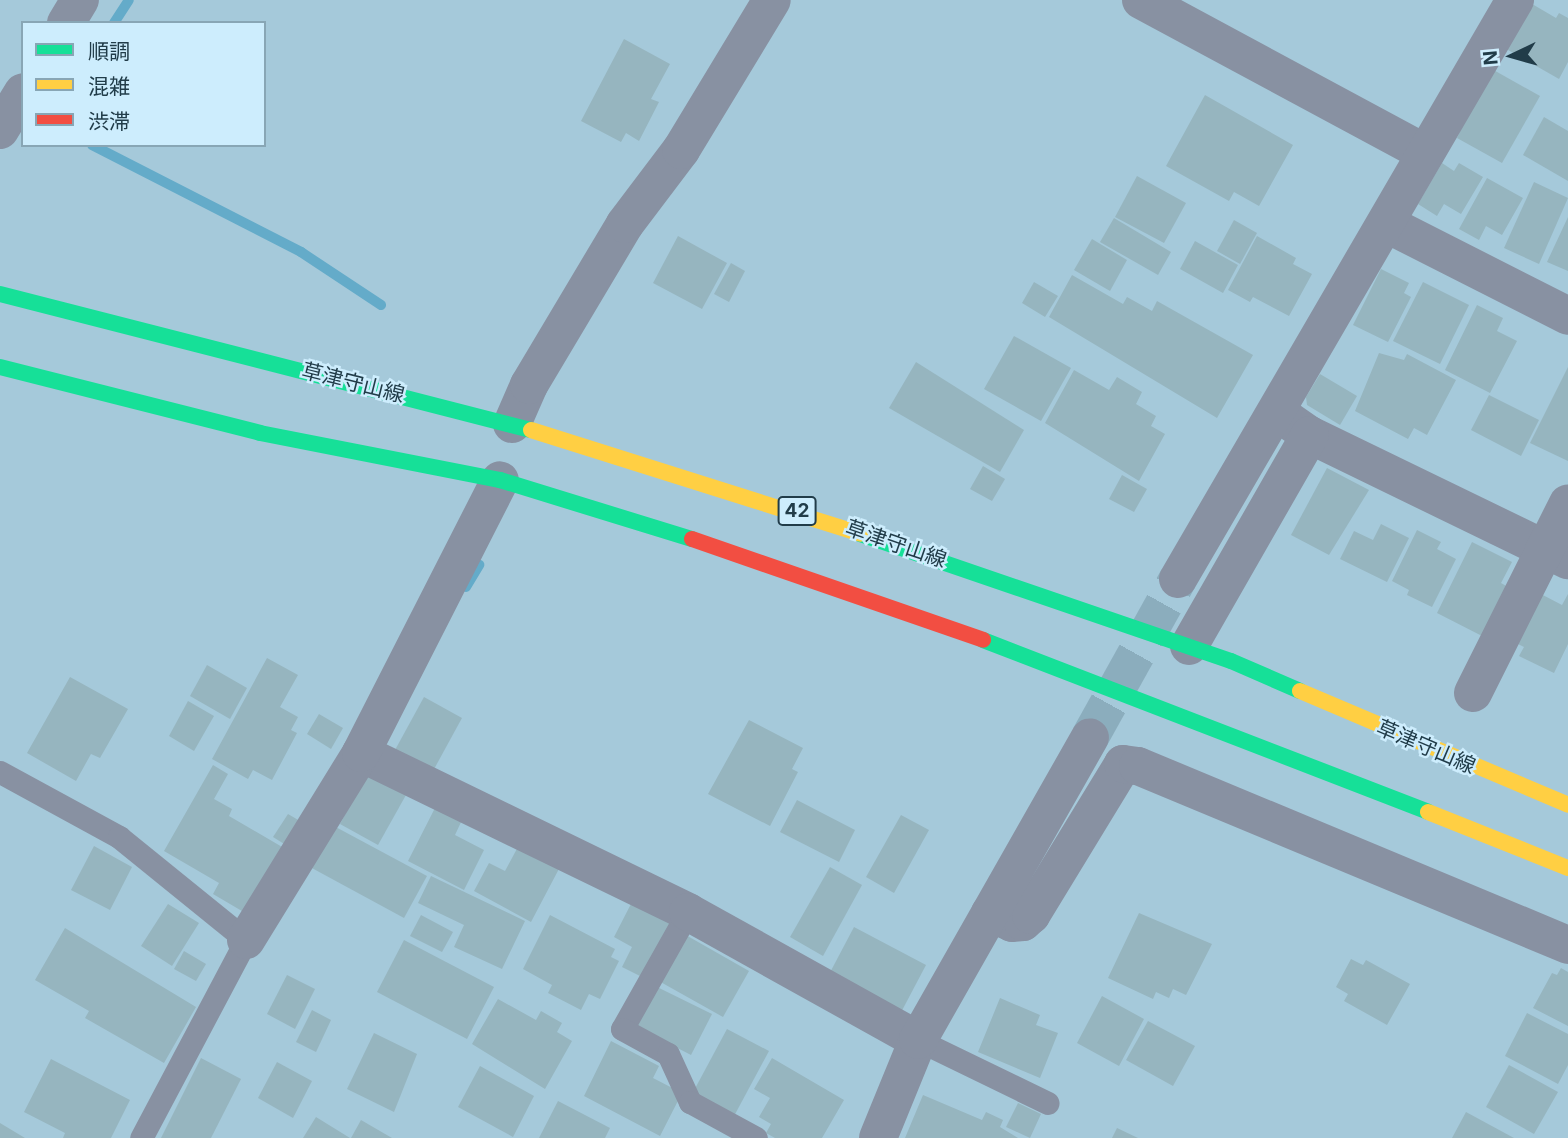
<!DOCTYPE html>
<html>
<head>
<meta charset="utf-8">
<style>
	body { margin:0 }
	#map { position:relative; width:1568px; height:1138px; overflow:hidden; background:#a5c9da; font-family:Inter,"Noto Sans JP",sans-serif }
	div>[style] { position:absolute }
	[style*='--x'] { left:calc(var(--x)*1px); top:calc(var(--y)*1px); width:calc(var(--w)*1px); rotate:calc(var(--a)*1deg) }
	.stream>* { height:10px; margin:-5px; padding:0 5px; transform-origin:5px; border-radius:5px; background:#64abc9 }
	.building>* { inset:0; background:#96b5bf }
	.street-tunnel>* { height:38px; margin-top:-19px; transform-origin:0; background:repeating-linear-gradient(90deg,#8badbd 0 38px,transparent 0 57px) }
	.lane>* { height:23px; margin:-11.5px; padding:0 11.5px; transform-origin:11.5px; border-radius:11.5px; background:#8891a2 }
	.street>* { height:38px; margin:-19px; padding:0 19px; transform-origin:19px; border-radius:19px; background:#8891a2 }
	.fast>* { height:16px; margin:-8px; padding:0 8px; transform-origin:8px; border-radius:8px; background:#16e098 }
	.slow>* { height:16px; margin:-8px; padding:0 8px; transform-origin:8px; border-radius:8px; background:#ffcf43 }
	.jam>* { height:16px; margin:-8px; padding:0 8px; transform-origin:8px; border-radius:8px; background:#f24e42 }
	span { translate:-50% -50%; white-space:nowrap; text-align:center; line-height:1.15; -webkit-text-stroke:5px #cdedfd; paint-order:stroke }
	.shield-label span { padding:2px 5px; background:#cdedfd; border:2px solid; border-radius:5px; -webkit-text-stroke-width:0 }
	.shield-label { font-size:19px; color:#213c49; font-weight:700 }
	.street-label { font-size:21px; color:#213c49 }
	.legend { position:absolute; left:21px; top:21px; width:245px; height:126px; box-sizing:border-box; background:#cdedfd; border:2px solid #88a6b5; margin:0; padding:9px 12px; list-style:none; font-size:21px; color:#213c49 }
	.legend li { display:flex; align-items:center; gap:14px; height:35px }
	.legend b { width:35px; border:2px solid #88a6b5 }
	.north { position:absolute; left:1477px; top:21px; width:70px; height:70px; -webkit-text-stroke:5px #cdedfd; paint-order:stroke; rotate:265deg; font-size:19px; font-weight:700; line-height:28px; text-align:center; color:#213c49 }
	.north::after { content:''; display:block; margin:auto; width:24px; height:32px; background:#213c49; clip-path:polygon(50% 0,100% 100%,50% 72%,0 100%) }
</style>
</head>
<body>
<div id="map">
	<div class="stream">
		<i style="--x:114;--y:23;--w:27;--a:-57"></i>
		<i style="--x:92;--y:145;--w:235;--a:27.1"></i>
		<i style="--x:301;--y:252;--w:96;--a:33.5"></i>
		<i style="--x:466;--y:587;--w:26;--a:-59"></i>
	</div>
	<div class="building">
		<i style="clip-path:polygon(1527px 1px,1556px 18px,1559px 13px,1568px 18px,1568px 62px,1559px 79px,1501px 46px)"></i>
		<i style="clip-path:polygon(624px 39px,670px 64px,651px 99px,659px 102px,639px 141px,626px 133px,621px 142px,581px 121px)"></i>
		<i style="clip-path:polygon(1490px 68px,1540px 96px,1502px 163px,1457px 138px)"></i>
		<i style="clip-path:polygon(1205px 95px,1293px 145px,1259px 206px,1234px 192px,1229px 201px,1166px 166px)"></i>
		<i style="clip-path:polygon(1544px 117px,1568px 131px,1568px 181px,1523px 155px)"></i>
		<i style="clip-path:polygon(1442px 163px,1454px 171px,1459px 163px,1483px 177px,1461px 214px,1444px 204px,1437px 216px,1418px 204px)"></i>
		<i style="clip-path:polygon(1137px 176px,1186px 203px,1164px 243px,1115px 217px)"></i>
		<i style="clip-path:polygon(1487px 178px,1523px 198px,1502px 235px,1486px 226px,1479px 240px,1459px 229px)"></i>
		<i style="clip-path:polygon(1534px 182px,1568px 198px,1539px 264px,1504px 248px)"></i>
		<i style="clip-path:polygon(1568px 217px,1568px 271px,1547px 262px)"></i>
		<i style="clip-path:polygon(1114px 218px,1171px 252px,1158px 275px,1100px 242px)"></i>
		<i style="clip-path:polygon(1234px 220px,1257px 233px,1240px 264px,1217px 251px)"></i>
		<i style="clip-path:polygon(678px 236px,727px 263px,702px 309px,653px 283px)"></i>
		<i style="clip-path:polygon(1257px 236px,1296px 258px,1293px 264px,1312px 274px,1289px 316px,1253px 297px,1250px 302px,1228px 290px)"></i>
		<i style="clip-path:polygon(1092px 239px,1127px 260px,1110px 291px,1074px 270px)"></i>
		<i style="clip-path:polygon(1195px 241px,1238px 265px,1223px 293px,1180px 269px)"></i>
		<i style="clip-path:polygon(731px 263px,745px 271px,729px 302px,714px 294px)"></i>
		<i style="clip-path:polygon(1381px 269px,1409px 283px,1404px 293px,1411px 297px,1388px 342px,1353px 325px)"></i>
		<i style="clip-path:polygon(1072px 275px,1123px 304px,1127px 297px,1152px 311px,1157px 301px,1253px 355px,1217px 418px,1049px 317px)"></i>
		<i style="clip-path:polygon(1034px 282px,1058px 296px,1045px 317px,1022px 303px)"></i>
		<i style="clip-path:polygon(1423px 282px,1469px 305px,1440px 364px,1393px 341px)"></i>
		<i style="clip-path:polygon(1477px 305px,1503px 318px,1497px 331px,1517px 341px,1490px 393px,1445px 370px)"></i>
		<i style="clip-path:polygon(1014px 336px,1071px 368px,1041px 421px,984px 389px)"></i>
		<i style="clip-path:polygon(1379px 353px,1404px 360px,1407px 354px,1456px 380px,1427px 435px,1414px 428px,1408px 439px,1355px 411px)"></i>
		<i style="clip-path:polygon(916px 362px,1024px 430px,1000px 472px,889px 408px)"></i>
		<i style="clip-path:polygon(1568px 367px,1568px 461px,1530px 443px)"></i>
		<i style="clip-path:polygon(1074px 370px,1109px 390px,1117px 377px,1142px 392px,1136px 404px,1156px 416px,1151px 426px,1165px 434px,1139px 481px,1045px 423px)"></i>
		<i style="clip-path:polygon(1320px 374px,1357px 396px,1340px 425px,1307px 405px,1306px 397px)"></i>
		<i style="clip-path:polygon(1489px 395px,1539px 420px,1521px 456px,1471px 430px)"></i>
		<i style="clip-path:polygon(983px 466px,1005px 479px,992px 501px,970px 489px)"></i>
		<i style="clip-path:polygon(1327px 468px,1369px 490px,1329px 555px,1291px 535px)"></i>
		<i style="clip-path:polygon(1122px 475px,1147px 489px,1134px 512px,1109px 499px)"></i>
		<i style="clip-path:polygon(1381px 524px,1409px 538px,1387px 582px,1340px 559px,1354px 531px,1373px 540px)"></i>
		<i style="clip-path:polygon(1417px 530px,1441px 542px,1437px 549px,1456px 559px,1432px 607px,1407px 595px,1409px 590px,1392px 581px)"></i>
		<i style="clip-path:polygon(1472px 542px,1512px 562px,1501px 583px,1508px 587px,1484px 637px,1437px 613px)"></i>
		<i style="clip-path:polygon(1539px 593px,1562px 605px,1568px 594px,1568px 644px,1554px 673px,1519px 656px,1524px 647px,1514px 642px)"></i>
		<i style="clip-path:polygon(267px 658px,298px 675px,280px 707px,298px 717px,291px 730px,297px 733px,272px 780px,253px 770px,248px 779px,212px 759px)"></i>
		<i style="clip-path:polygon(207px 665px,247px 688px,230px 719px,190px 696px)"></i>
		<i style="clip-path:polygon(70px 677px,128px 709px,100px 758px,91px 754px,76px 781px,27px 753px)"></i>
		<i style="clip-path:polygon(424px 697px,462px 718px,433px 771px,395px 750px)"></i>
		<i style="clip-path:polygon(188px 701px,214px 716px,194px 751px,169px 736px)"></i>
		<i style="clip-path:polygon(319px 714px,343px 728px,331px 749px,307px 734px)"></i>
		<i style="clip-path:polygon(749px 720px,803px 748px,792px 769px,798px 772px,770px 826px,708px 794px)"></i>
		<i style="clip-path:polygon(213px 765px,228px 774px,214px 799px,232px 809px,229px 816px,289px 851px,247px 914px,213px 894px,219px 883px,164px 851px)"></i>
		<i style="clip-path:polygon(367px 774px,406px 795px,378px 845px,340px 824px)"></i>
		<i style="clip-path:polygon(797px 800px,855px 830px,839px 862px,780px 832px)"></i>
		<i style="clip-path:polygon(436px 806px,462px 820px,455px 835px,484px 850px,464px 890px,408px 861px)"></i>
		<i style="clip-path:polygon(288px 814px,305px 824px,289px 847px,273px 837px)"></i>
		<i style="clip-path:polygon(901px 815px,929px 830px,894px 893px,866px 877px)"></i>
		<i style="clip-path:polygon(332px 825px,427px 876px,404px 918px,310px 867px)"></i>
		<i style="clip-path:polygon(520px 843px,561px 865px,531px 922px,474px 891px,489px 863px,505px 871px)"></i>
		<i style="clip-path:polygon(94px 846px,132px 867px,110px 910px,71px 890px)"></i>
		<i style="clip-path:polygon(830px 867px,862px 885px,823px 956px,790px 937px)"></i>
		<i style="clip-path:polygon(431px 876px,525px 921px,502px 969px,454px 947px,464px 925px,418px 903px)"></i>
		<i style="clip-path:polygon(633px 900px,674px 921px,644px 978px,622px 967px,632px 947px,614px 937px)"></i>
		<i style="clip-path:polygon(168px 904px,199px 923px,172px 966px,141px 946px)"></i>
		<i style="clip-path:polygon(1139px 913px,1212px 944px,1186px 995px,1173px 989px,1169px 998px,1156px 992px,1153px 999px,1108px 978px)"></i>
		<i style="clip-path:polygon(421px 915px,453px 932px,442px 952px,410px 936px)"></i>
		<i style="clip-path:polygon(550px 915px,615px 949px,611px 957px,619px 961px,600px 999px,589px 994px,581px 1010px,548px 993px,552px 985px,523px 969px)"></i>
		<i style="clip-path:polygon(854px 927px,926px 965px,897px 1020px,825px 982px)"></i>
		<i style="clip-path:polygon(65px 928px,196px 1007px,164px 1063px,85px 1018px,89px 1011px,35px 980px)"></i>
		<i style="clip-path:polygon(684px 934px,749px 971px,723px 1017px,657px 980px)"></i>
		<i style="clip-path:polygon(404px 940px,494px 987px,467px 1039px,377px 992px)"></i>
		<i style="clip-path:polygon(184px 951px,206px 964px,196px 981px,174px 969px)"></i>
		<i style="clip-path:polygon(1351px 959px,1363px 965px,1366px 960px,1410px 984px,1387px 1025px,1344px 1001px,1348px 994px,1336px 987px)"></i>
		<i style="clip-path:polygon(1561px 968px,1568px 972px,1568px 1026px,1533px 1008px,1552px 973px,1557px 975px)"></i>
		<i style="clip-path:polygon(287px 975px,315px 989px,295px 1029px,267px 1014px)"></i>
		<i style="clip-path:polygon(653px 985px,712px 1014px,691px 1055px,633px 1025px)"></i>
		<i style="clip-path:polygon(1102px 996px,1144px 1019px,1119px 1066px,1077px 1043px)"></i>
		<i style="clip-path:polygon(1000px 998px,1040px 1015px,1036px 1025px,1058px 1033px,1040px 1078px,978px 1052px)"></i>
		<i style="clip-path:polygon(498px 999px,536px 1020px,541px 1011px,562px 1023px,557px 1032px,572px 1041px,545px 1089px,472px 1044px)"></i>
		<i style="clip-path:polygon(312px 1010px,331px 1020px,316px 1052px,296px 1042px)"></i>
		<i style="clip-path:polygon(1527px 1013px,1568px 1034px,1568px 1065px,1558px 1084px,1505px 1056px)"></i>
		<i style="clip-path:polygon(1148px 1021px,1195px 1046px,1173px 1086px,1126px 1060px)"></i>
		<i style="clip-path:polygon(727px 1029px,769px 1051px,733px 1118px,691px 1096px)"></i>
		<i style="clip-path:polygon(374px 1033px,417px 1054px,394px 1112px,347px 1089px)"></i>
		<i style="clip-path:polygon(611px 1041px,659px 1066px,653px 1078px,682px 1093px,660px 1136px,584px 1096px)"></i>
		<i style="clip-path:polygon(201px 1058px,241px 1079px,211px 1138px,161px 1138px)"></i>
		<i style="clip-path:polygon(772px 1058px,844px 1100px,822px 1138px,775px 1138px,766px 1133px,771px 1124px,759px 1117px,770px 1098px,754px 1089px)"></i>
		<i style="clip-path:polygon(51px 1059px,130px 1100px,111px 1138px,63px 1138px,65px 1133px,24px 1112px)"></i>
		<i style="clip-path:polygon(277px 1062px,312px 1081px,293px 1118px,258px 1098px)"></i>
		<i style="clip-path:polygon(1509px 1065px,1558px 1092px,1534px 1134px,1486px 1107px)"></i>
		<i style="clip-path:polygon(480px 1066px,534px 1096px,513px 1137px,458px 1107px)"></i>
		<i style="clip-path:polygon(923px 1095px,982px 1120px,986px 1112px,1003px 1120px,1000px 1127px,1018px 1138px,905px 1138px)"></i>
		<i style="clip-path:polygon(558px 1101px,610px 1128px,605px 1138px,539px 1138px)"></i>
		<i style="clip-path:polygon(1018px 1103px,1041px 1114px,1030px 1138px,1006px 1127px)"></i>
		<i style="clip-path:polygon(1466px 1112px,1514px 1138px,1452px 1138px)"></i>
		<i style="clip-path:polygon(316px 1117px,350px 1138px,303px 1138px)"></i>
		<i style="clip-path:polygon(361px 1120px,392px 1138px,351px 1138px)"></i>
		<i style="clip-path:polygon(0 1123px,25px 1138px,0 1138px)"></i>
		<i style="clip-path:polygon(1117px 1128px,1138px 1138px,1112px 1138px)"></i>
	</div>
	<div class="street-tunnel">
		<i style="--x:1090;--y:737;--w:181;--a:-60.9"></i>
	</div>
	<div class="lane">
		<i style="--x:0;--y:772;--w:136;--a:28.6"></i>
		<i style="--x:119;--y:837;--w:164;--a:39"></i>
		<i style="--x:246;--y:940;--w:224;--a:117.9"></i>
		<i style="--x:688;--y:912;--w:134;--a:119.4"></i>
		<i style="--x:622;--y:1029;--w:52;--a:28.5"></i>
		<i style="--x:668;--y:1054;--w:53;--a:65.4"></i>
		<i style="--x:690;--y:1102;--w:75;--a:28.6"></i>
		<i style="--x:918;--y:1040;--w:144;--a:25.9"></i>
	</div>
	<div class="street">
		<i style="--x:1141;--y:0;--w:323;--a:28.3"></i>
		<i style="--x:66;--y:23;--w:27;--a:-59"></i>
		<i style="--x:0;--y:130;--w:44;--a:-58.8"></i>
		<i style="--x:1387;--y:224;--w:203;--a:26.9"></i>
		<i style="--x:1278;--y:413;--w:39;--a:35"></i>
		<i style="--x:1310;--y:435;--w:287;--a:25.9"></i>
		<i style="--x:512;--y:424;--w:43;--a:-66.4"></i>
		<i style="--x:529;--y:385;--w:187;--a:-59.2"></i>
		<i style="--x:625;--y:224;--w:93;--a:-52.9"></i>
		<i style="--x:681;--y:150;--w:175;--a:-58.8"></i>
		<i style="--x:1178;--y:579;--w:670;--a:-59.8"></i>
		<i style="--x:1189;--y:646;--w:243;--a:-60.2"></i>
		<i style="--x:1473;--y:693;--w:212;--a:-63.4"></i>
		<i style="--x:361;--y:753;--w:364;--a:25.9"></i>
		<i style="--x:688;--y:912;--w:263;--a:29.1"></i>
		<i style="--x:990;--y:913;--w:24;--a:24"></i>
		<i style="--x:1012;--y:923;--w:11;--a:-5"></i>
		<i style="--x:1023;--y:922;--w:11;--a:-41"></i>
		<i style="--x:1031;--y:915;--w:177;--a:-58.6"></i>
		<i style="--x:1123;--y:764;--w:15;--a:8"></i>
		<i style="--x:1138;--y:766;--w:466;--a:22.6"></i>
		<i style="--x:246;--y:940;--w:220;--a:-58.4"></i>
		<i style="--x:361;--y:753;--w:306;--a:-63"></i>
		<i style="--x:878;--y:1138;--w:106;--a:-67.8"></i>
		<i style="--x:918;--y:1040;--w:348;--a:-60.4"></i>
	</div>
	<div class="fast">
		<i style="--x:0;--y:294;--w:548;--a:14.37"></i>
		<i style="--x:0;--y:367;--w:268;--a:14.2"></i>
		<i style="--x:260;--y:433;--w:245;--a:11.1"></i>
		<i style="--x:500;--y:480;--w:201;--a:17.1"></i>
		<i style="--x:860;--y:534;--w:392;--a:18.9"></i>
		<i style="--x:1231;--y:661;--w:75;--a:23.5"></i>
		<i style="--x:983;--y:640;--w:477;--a:21.1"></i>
	</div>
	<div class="slow">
		<i style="--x:531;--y:430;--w:345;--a:17.5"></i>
		<i style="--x:1300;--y:691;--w:291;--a:23"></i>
		<i style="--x:1428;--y:812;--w:151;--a:21.8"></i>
	</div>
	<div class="jam">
		<i style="--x:692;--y:539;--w:308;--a:19.1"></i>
	</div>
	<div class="shield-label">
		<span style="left:797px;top:511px">42</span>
	</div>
	<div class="street-label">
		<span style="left:353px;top:383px;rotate:14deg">草津守山線</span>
		<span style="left:896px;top:544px;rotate:19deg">草津守山線</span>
		<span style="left:1426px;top:747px;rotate:23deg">草津守山線</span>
	</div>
	<ul class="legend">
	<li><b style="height:9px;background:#16e098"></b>順調</li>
	<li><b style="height:9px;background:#ffcf43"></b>混雑</li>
	<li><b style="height:9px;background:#f24e42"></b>渋滞</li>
	</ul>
	<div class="north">N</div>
</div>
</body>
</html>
